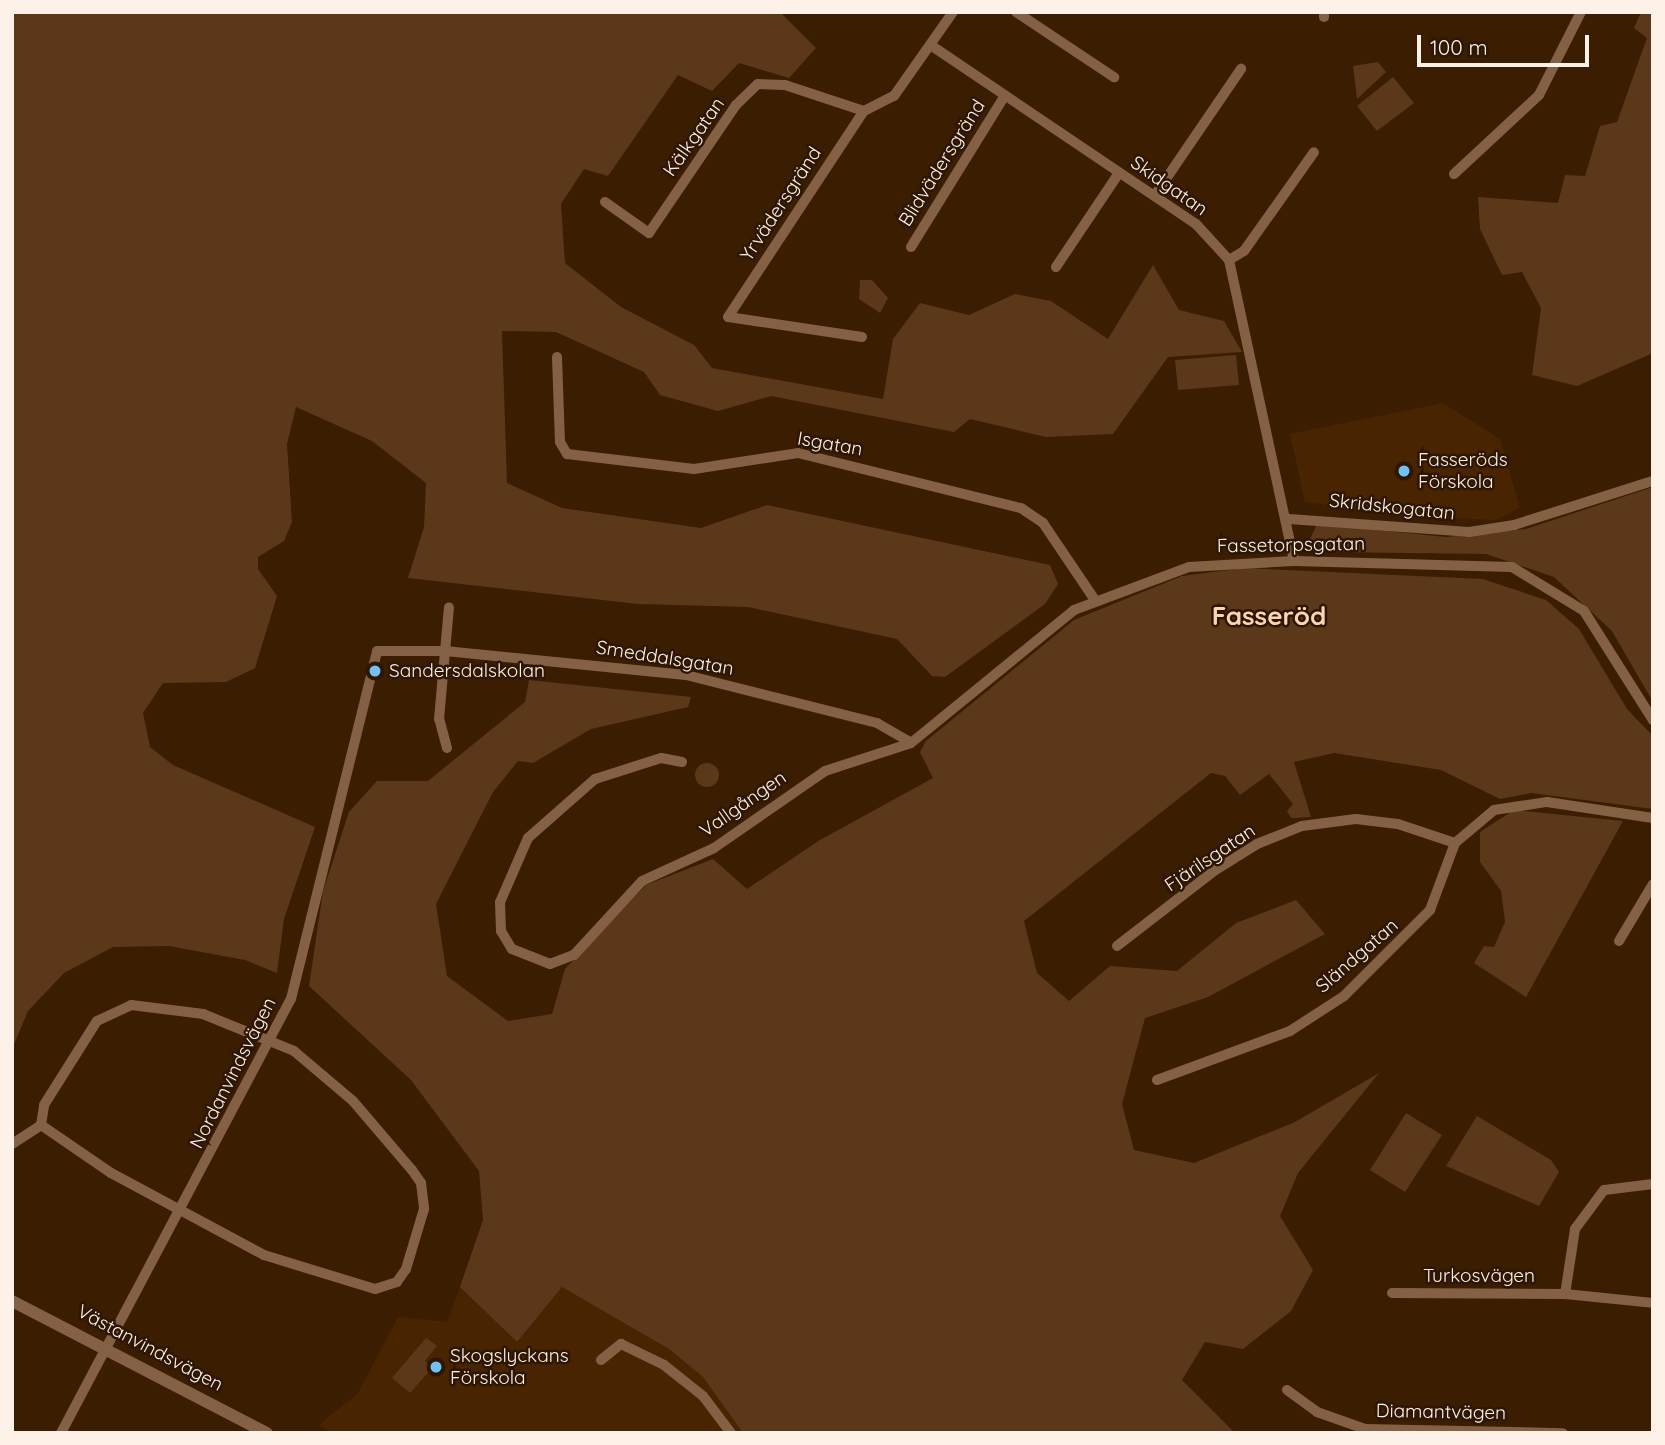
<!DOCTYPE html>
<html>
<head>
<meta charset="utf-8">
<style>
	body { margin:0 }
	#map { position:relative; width:1665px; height:1445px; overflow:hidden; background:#3b1d02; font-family:Quicksand,sans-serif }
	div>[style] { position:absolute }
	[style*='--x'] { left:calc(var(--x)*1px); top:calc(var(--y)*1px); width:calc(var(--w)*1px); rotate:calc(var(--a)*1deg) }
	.built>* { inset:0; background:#492401 }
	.green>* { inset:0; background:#5b3819 }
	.round { border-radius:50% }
	.minor>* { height:10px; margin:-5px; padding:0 5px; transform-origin:5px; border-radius:5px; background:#846145 }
	.tertiary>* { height:12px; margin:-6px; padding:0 6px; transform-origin:6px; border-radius:6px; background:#846145 }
	.dots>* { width:19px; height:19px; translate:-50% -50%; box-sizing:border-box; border:4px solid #2d1603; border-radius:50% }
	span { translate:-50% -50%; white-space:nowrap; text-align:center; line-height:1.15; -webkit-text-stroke:5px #2d1603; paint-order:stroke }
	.street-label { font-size:19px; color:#fef1e8 }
	.poi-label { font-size:19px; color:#fef1e8 }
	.left { translate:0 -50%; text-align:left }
	.district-label { font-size:26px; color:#fcd4b5; font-weight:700 }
	.frame { position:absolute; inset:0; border:14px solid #fef1e8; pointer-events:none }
	.scale { position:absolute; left:1417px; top:35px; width:172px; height:32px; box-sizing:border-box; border:4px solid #fef1e8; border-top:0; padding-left:9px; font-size:21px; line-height:24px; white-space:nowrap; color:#fef1e8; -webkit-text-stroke:5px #2d1603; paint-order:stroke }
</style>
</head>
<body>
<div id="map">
	<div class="built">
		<i style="clip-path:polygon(1443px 403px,1500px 439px,1520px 508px,1496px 520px,1402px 516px,1305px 502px,1290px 434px)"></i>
		<i style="clip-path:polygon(460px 1287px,517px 1342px,562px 1287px,669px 1349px,703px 1377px,743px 1433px,332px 1433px,319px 1425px,358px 1393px,398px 1317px,447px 1322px)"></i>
	</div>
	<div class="green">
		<i style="clip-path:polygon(12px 12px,780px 12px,816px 48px,789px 78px,739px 63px,712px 91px,678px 75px,608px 176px,584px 169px,561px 204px,565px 263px,621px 307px,694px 345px,712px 368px,883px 399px,893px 339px,920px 303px,969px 315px,1015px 294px,1051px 301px,1108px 339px,1153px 265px,1179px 310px,1224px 321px,1242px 352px,1168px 357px,1113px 434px,1046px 437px,970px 419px,954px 432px,771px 396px,718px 411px,660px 395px,644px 372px,556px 332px,502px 331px,507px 483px,562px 508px,701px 528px,767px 505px,1050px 565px,1058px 584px,1045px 604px,945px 677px,932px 676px,897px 639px,748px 607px,638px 604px,408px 578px,424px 527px,426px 483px,372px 441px,296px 407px,287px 444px,292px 522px,284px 541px,258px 557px,258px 569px,277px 596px,255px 668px,226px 682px,163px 683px,143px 713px,150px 747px,173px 765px,315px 827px,284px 919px,277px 973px,245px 960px,169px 946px,113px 947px,64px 973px,28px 1011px,12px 1049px)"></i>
		<i style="clip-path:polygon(1641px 12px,1653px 12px,1653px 353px,1577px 386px,1532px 375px,1541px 308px,1522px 272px,1502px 275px,1480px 229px,1478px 197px,1558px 203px,1565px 175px,1585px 176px,1600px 126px,1617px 122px,1647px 38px,1634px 28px)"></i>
		<i style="clip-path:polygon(1378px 62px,1386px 72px,1357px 99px,1353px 66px)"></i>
		<i style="clip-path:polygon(1393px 77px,1414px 103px,1377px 131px,1357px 106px)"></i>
		<i style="clip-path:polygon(860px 280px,872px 280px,888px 298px,880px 313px,859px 299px)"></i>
		<i style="clip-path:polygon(1236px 355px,1239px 385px,1178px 390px,1175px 360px)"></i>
		<i style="clip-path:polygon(1653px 487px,1653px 702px,1612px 631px,1554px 577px,1486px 554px,1328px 552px,1310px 539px,1317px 524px,1446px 537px,1526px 529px)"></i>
		<i style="clip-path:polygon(1245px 568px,1483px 579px,1546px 600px,1579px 629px,1627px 709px,1653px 736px,1653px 809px,1531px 793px,1500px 799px,1441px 770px,1334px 753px,1294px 762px,1311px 817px,1291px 818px,1287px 811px,1293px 804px,1269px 774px,1240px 795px,1225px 776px,1211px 773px,1024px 921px,1037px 973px,1069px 1001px,1110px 966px,1177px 971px,1236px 923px,1296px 900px,1325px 934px,1208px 997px,1145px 1018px,1122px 1104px,1134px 1150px,1194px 1163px,1295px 1122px,1379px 1073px,1298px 1173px,1280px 1216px,1313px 1270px,1291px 1311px,1243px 1349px,1205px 1342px,1182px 1380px,1235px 1433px,743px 1433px,703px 1377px,669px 1349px,562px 1287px,517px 1342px,460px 1287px,483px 1220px,479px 1171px,411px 1080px,309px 986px,323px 891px,349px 812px,377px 781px,428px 781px,525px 702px,529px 680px,691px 697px,688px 707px,591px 729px,533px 763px,518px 761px,493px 792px,436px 904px,447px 976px,508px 1021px,552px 1014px,565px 969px,646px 885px,713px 859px,747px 889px,820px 840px,933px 778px,920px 752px,926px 741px,1074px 620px,1182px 576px)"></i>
		<i class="round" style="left:695px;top:763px;width:24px;height:24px"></i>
		<i style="clip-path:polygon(1514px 810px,1623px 821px,1526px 997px,1474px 963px,1484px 946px,1494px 947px,1505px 922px,1501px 891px,1480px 862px,1480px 832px)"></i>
		<i style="clip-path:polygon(1406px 1113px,1442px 1135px,1405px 1192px,1370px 1170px)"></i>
		<i style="clip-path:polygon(1477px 1116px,1551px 1160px,1559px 1172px,1539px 1206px,1446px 1166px)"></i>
		<i style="clip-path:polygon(426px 1338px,437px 1346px,425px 1361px,432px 1368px,410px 1393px,392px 1378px)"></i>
	</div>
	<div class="minor">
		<i style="--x:1016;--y:12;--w:118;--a:33.6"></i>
		<i style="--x:1324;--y:12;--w:5;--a:90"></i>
		<i style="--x:932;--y:46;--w:318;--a:34"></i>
		<i style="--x:1196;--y:224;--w:49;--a:47.5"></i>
		<i style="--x:1229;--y:260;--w:308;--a:77.8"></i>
		<i style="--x:1454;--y:174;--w:116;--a:-42.9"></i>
		<i style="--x:1539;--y:95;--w:93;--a:-63.2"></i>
		<i style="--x:1155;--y:195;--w:153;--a:-55.7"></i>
		<i style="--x:605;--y:202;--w:54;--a:35.2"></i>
		<i style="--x:649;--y:233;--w:155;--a:-55.8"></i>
		<i style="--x:736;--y:105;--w:30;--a:-44"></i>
		<i style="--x:758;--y:84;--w:27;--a:2"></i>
		<i style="--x:785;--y:85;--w:83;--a:18.2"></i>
		<i style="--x:864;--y:111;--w:34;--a:-27"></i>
		<i style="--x:894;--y:96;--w:103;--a:-54.9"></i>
		<i style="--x:911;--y:247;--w:176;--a:-58.2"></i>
		<i style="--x:1229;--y:260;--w:17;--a:-31"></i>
		<i style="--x:1244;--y:251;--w:121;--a:-54.7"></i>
		<i style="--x:1056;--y:267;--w:113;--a:-56.2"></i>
		<i style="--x:862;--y:337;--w:135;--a:-171.5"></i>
		<i style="--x:728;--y:317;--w:247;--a:-56.6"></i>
		<i style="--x:557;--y:357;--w:85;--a:88"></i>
		<i style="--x:560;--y:442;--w:14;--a:60"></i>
		<i style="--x:567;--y:454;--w:128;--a:6.7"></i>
		<i style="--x:694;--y:469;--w:105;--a:-8.7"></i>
		<i style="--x:798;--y:453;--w:230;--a:13.9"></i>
		<i style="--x:1021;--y:508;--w:27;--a:34"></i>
		<i style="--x:1043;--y:523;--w:93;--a:56"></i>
		<i style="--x:1289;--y:519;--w:180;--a:4.1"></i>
		<i style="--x:1469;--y:532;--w:46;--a:-8.8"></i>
		<i style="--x:1514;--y:525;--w:146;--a:-17.6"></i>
		<i style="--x:447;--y:748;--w:30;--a:-105"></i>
		<i style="--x:439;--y:719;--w:112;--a:-84.9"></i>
		<i style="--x:682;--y:762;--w:21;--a:-169"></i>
		<i style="--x:661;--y:758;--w:69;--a:162.3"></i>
		<i style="--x:595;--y:779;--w:89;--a:138.6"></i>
		<i style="--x:528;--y:838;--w:70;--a:113.6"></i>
		<i style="--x:500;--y:902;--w:29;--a:88"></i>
		<i style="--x:501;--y:931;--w:21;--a:59"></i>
		<i style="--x:512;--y:949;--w:41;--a:21.5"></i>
		<i style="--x:550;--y:964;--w:26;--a:-21"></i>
		<i style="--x:574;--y:955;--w:100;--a:-47.4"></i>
		<i style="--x:642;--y:881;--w:79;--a:-24.6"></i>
		<i style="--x:714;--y:848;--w:135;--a:-34.7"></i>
		<i style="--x:825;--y:771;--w:90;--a:-18"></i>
		<i style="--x:911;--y:743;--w:210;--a:-39.2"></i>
		<i style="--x:1074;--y:610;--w:123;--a:-20.5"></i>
		<i style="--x:1189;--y:567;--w:105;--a:-3.3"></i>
		<i style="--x:1294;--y:561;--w:218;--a:1.6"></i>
		<i style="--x:1512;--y:567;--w:84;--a:31.4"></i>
		<i style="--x:1584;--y:611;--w:129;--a:57.7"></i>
		<i style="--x:1619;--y:941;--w:66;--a:-59.2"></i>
		<i style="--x:1117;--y:946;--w:123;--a:-37.7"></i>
		<i style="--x:1214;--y:871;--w:51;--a:-32.1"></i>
		<i style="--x:1257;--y:844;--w:48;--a:-21.8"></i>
		<i style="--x:1302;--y:826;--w:54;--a:-7.4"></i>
		<i style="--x:1356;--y:819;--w:42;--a:6.8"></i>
		<i style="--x:1398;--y:824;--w:60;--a:18.4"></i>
		<i style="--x:1157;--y:1080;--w:142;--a:-20.2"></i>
		<i style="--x:1290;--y:1031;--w:64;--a:-32.9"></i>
		<i style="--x:1344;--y:996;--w:122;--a:-45"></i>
		<i style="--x:1430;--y:910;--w:72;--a:-69.5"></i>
		<i style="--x:1455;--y:843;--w:51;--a:-40.2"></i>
		<i style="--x:1494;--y:810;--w:54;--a:-8.6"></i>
		<i style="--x:1547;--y:802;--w:107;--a:8.6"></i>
		<i style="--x:12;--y:1144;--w:35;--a:-33"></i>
		<i style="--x:41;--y:1125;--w:20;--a:-81"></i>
		<i style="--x:44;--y:1105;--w:99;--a:-57.8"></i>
		<i style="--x:97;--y:1021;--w:38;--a:-25"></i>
		<i style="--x:131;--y:1005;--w:73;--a:7.1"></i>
		<i style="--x:203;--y:1014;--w:98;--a:22.1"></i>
		<i style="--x:294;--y:1051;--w:77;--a:40.3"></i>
		<i style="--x:353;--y:1101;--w:91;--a:49.5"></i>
		<i style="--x:412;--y:1170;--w:16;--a:55"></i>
		<i style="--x:421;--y:1183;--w:26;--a:83"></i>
		<i style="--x:424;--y:1209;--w:63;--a:106.7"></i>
		<i style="--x:406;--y:1269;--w:16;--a:125"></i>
		<i style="--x:397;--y:1282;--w:23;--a:162"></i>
		<i style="--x:375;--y:1289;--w:116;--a:-163"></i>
		<i style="--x:264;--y:1255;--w:174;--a:-151.8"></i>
		<i style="--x:111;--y:1173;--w:85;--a:-145.6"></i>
		<i style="--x:1653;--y:1184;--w:49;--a:173"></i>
		<i style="--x:1604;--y:1190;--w:49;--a:126.6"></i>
		<i style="--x:1575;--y:1229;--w:66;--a:98.7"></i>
		<i style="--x:1565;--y:1294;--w:88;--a:5.8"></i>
		<i style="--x:1392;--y:1293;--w:173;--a:0.3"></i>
		<i style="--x:601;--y:1360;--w:26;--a:-39"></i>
		<i style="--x:621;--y:1344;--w:48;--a:26"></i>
		<i style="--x:664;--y:1365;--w:50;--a:38.5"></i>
		<i style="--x:703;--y:1396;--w:46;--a:52.9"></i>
		<i style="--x:1287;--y:1390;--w:37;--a:36"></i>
		<i style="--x:1317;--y:1412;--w:51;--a:19.5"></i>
		<i style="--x:1365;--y:1429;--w:198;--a:1.2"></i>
		<i style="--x:61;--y:1433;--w:491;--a:-62.1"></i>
		<i style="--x:291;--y:999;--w:358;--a:-76.1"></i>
		<i style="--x:377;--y:651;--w:68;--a:0"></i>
		<i style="--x:445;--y:651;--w:242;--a:5.7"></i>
		<i style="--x:686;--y:675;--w:197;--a:14.1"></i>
		<i style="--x:877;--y:723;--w:39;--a:30"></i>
	</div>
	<div class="tertiary">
		<i style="--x:12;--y:1301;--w:287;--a:27.4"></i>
	</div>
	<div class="dots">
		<i style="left:1404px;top:471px;background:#72c1f5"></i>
		<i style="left:375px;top:671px;background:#72c1f5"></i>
		<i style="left:436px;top:1367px;background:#72c1f5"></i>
	</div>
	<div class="street-label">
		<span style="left:694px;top:137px;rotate:-55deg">Kälkgatan</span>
		<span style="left:942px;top:163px;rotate:-58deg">Blidvädersgränd</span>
		<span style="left:1169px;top:186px;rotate:35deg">Skidgatan</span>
		<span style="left:781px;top:204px;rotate:-57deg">Yrvädersgränd</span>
		<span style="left:830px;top:444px;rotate:10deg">Isgatan</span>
		<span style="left:1392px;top:507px;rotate:6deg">Skridskogatan</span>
		<span style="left:1291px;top:545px;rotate:-1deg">Fassetorpsgatan</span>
		<span style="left:665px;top:658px;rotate:9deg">Smeddalsgatan</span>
		<span style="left:743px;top:804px;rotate:-35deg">Vallgången</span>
		<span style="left:1210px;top:858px;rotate:-34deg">Fjärilsgatan</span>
		<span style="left:1357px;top:956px;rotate:-41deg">Sländgatan</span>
		<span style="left:233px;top:1073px;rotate:-63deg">Nordanvindsvägen</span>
		<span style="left:1479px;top:1276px">Turkosvägen</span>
		<span style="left:150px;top:1348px;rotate:28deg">Västanvindsvägen</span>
		<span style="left:1441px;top:1412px;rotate:1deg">Diamantvägen</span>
	</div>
	<div class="poi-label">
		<span class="left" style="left:1418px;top:471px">Fasseröds<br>Förskola</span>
		<span class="left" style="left:389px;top:671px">Sandersdalskolan</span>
		<span class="left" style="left:450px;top:1367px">Skogslyckans<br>Förskola</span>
	</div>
	<div class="district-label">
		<span style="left:1269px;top:616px">Fasseröd</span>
	</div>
	<div class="frame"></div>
	<div class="scale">100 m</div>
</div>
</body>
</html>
